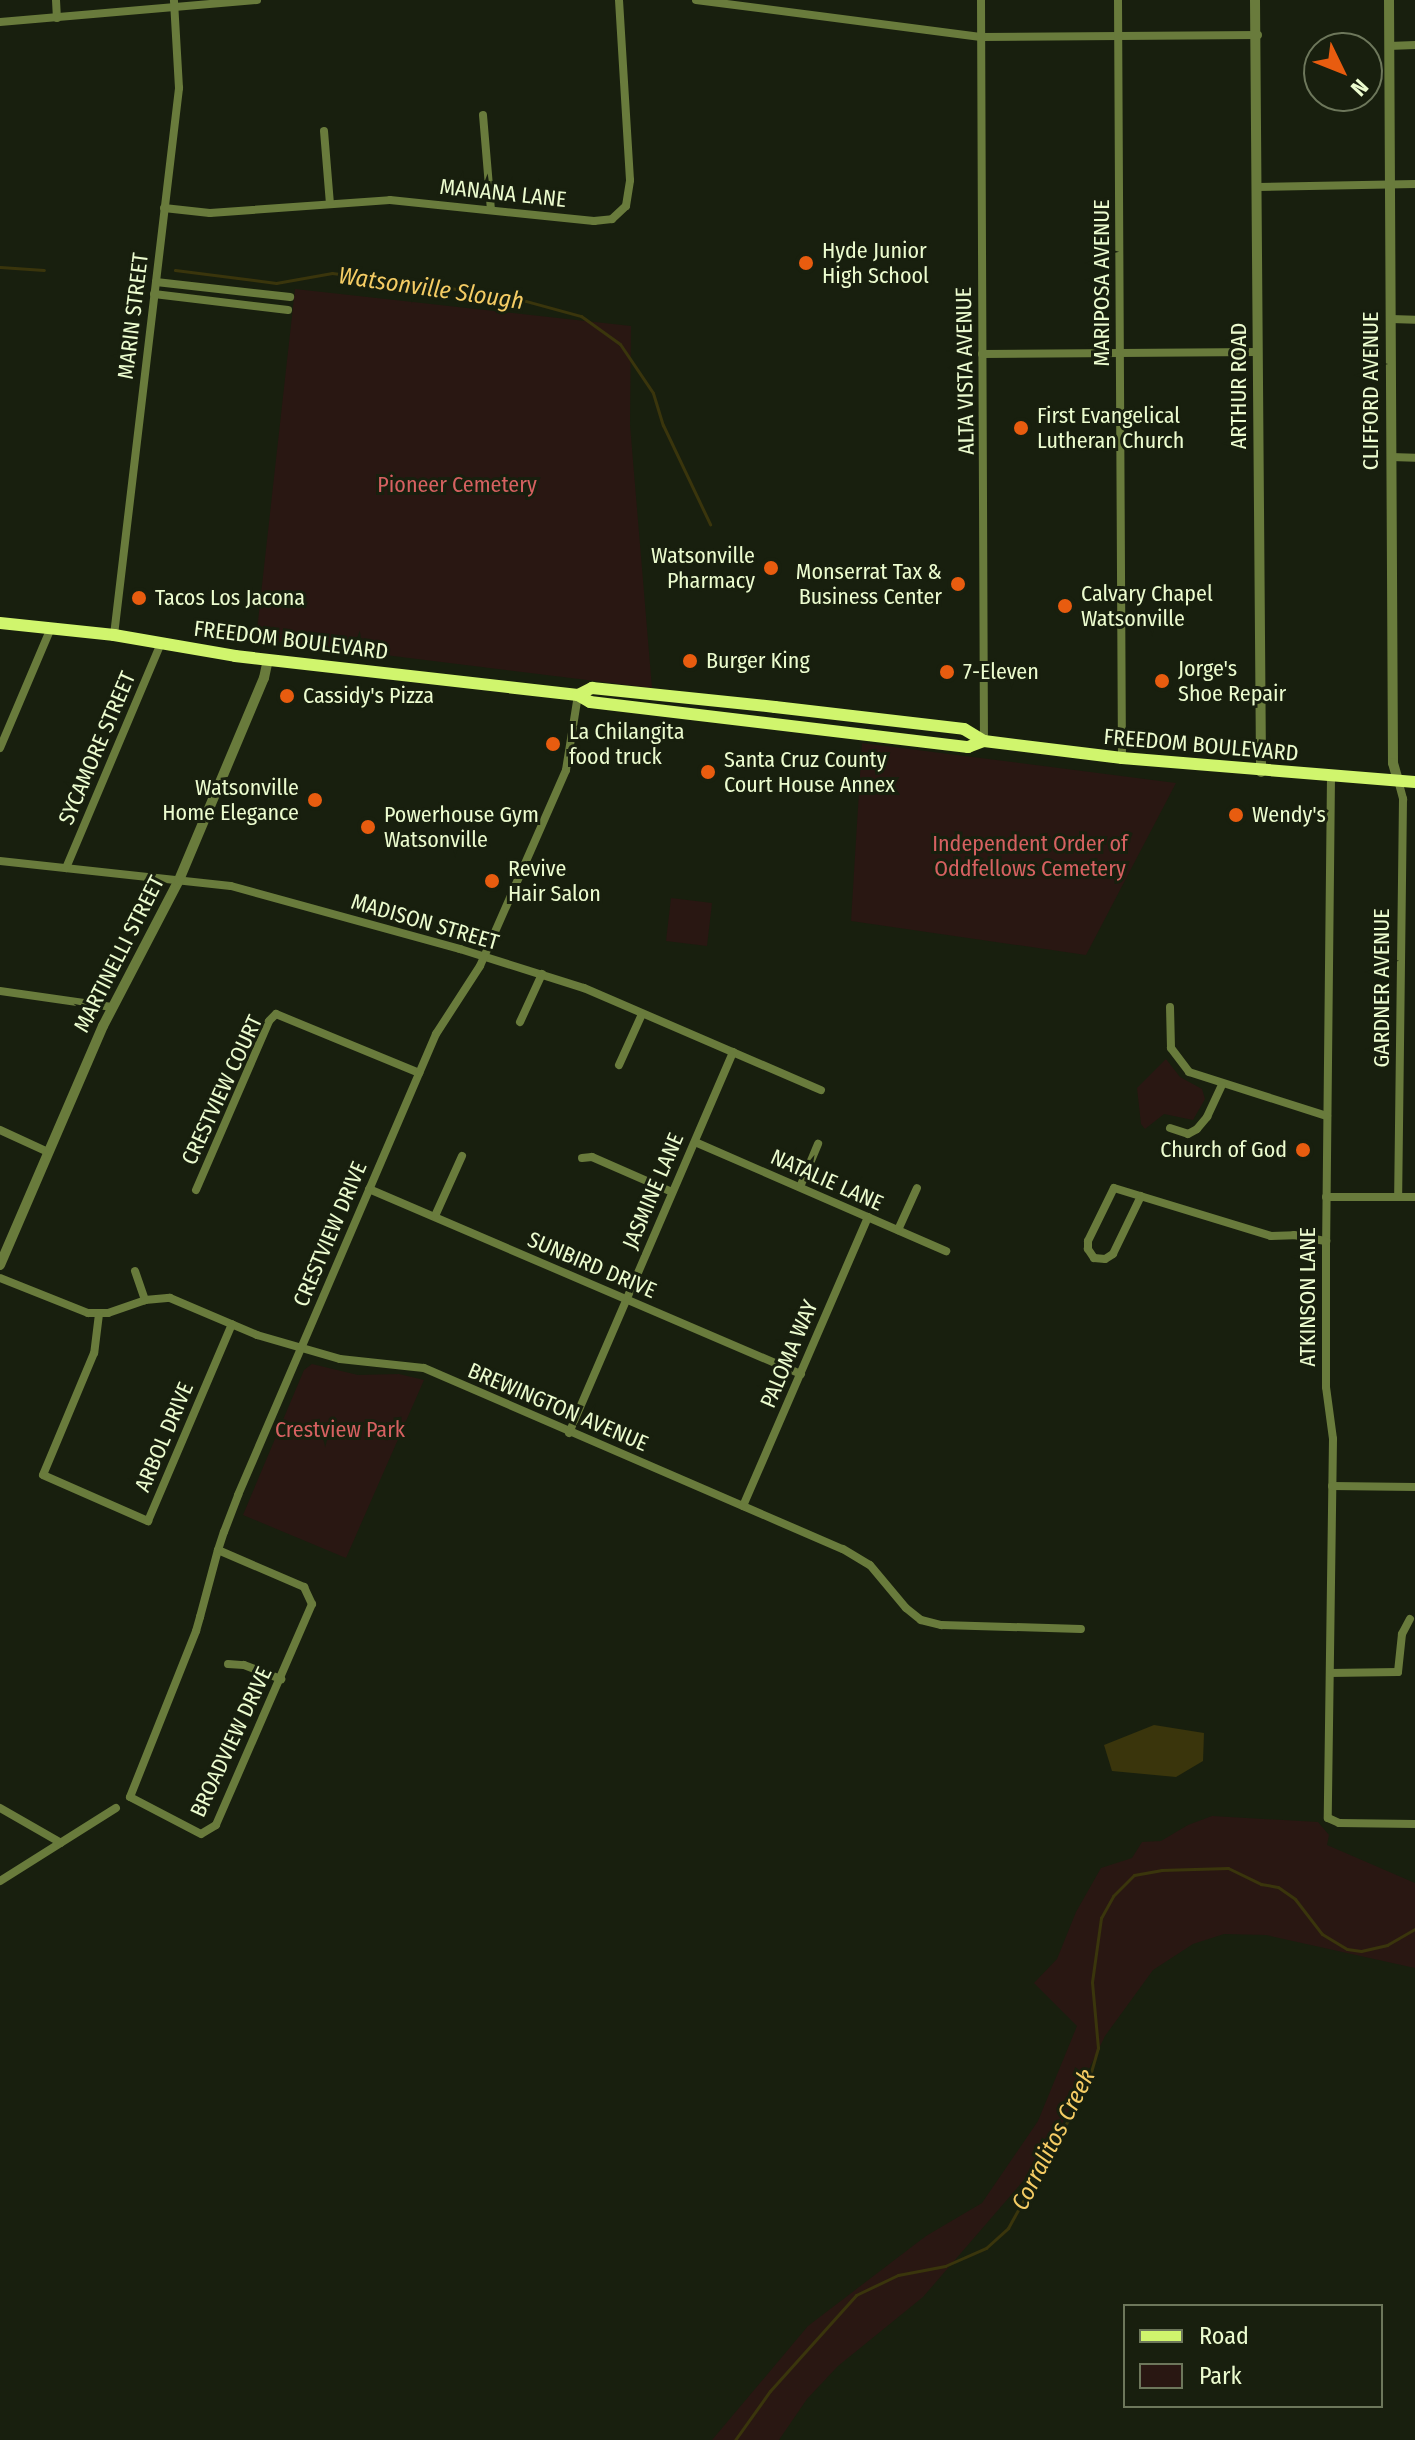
<!DOCTYPE html>
<html>
<head>
<meta charset="utf-8">
<style>
	body { margin:0 }
	#map { position:relative; width:1415px; height:2440px; overflow:hidden; background:#181f0e; font-family:"Fira Sans Condensed",sans-serif }
	div>[style] { position:absolute }
	[style*='--x'] { left:calc(var(--x)*1px); top:calc(var(--y)*1px); width:calc(var(--w)*1px); rotate:calc(var(--a)*1deg) }
	.green>* { inset:0; background:#291712 }
	.water>* { inset:0; background:#3a350c }
	.stream>* { height:3px; margin:-1.5px; padding:0 1.5px; transform-origin:1.5px; border-radius:1.5px; background:#3a350c }
	.minor>* { height:8px; margin:-4px; padding:0 4px; transform-origin:4px; border-radius:4px; background:#697b3c }
	.tertiary>* { height:10px; margin:-5px; padding:0 5px; transform-origin:5px; border-radius:5px; background:#697b3c }
	.secondary>* { height:12px; margin:-6px; padding:0 6px; transform-origin:6px; border-radius:6px; background:#d0f56d }
	.dots>* { width:22px; height:22px; translate:-50% -50%; box-sizing:border-box; border:4px solid #181f0e; border-radius:50% }
	span { translate:-50% -50%; white-space:nowrap; text-align:center; line-height:1.15; -webkit-text-stroke:6px #181f0e; paint-order:stroke }
	.street-label { font-size:22px; color:#ecfccf }
	.poi-label { font-size:22px; color:#ecfccf }
	.left { translate:0 -50%; text-align:left }
	.right { translate:-100% -50%; text-align:right }
	.park-label { font-size:22px; color:#d66161 }
	.water-label { font-size:24px; color:#f5cc64; font-style:italic }
	.legend { position:absolute; left:1123px; top:2304px; width:260px; height:104px; box-sizing:border-box; background:#181f0e; border:2px solid #6d775b; margin:0; padding:10px 14px; list-style:none; font-size:24px; color:#ecfccf }
	.legend li { display:flex; align-items:center; gap:16px; height:40px }
	.legend b { width:40px; border:2px solid #6d775b }
	.north { position:absolute; left:1303px; top:32px; width:80px; height:80px; box-sizing:border-box; background:#181f0e; border:2px solid #6d775b; border-radius:50%; rotate:133deg; font-size:22px; font-weight:700; line-height:32px; text-align:center; color:#ecfccf }
	.north::after { content:''; display:block; margin:auto; width:28px; height:36px; background:#e85c0f; clip-path:polygon(50% 0,100% 100%,50% 72%,0 100%) }
</style>
</head>
<body>
<div id="map">
	<div class="green">
		<i style="clip-path:polygon(295px 289px,631px 326px,630px 425px,652px 688px,256px 639px)"></i>
		<i style="clip-path:polygon(862px 743px,1176px 783px,1086px 955px,851px 921px)"></i>
		<i style="clip-path:polygon(671px 898px,712px 903px,707px 946px,666px 941px)"></i>
		<i style="clip-path:polygon(1166px 1059px,1180px 1077px,1202px 1089px,1205px 1099px,1193px 1120px,1164px 1114px,1145px 1129px,1141px 1124px,1137px 1088px)"></i>
		<i style="clip-path:polygon(312px 1364px,358px 1375px,399px 1374px,424px 1380px,346px 1558px,243px 1515px,304px 1370px)"></i>
		<i style="clip-path:polygon(1212px 1816px,1318px 1822px,1329px 1835px,1327px 1845px,1415px 1883px,1415px 1968px,1266px 1935px,1224px 1934px,1193px 1944px,1153px 1970px,1105px 2036px,1049px 2151px,923px 2297px,838px 2366px,807px 2399px,779px 2440px,712px 2440px,808px 2326px,926px 2236px,982px 2203px,1038px 2121px,1077px 2026px,1034px 1983px,1057px 1959px,1076px 1912px,1101px 1868px,1132px 1858px,1142px 1842px,1161px 1841px,1188px 1825px)"></i>
	</div>
	<div class="water">
		<i style="clip-path:polygon(1154px 1725px,1204px 1733px,1203px 1761px,1176px 1777px,1112px 1771px,1104px 1745px)"></i>
	</div>
	<div class="stream">
		<i style="--x:0;--y:267;--w:44;--a:3.9"></i>
		<i style="--x:175;--y:270;--w:102;--a:7.3"></i>
		<i style="--x:276;--y:283;--w:57;--a:-10.1"></i>
		<i style="--x:332;--y:273;--w:173;--a:7.3"></i>
		<i style="--x:504;--y:295;--w:80;--a:15.3"></i>
		<i style="--x:581;--y:316;--w:48;--a:35.7"></i>
		<i style="--x:620;--y:344;--w:59;--a:56"></i>
		<i style="--x:653;--y:393;--w:34;--a:73"></i>
		<i style="--x:663;--y:425;--w:110;--a:64.6"></i>
		<i style="--x:735;--y:2440;--w:60;--a:-54.5"></i>
		<i style="--x:770;--y:2391;--w:129;--a:-48.1"></i>
		<i style="--x:856;--y:2295;--w:47;--a:-25.5"></i>
		<i style="--x:898;--y:2275;--w:48;--a:-10.8"></i>
		<i style="--x:945;--y:2266;--w:45;--a:-23.7"></i>
		<i style="--x:986;--y:2248;--w:30;--a:-42"></i>
		<i style="--x:1008;--y:2228;--w:162;--a:-60.9"></i>
		<i style="--x:1087;--y:2086;--w:40;--a:-74"></i>
		<i style="--x:1098;--y:2048;--w:66;--a:-95.2"></i>
		<i style="--x:1092;--y:1982;--w:65;--a:-82"></i>
		<i style="--x:1101;--y:1918;--w:25;--a:-61"></i>
		<i style="--x:1113;--y:1896;--w:30;--a:-45"></i>
		<i style="--x:1134;--y:1875;--w:27;--a:-10"></i>
		<i style="--x:1161;--y:1870;--w:67;--a:-1.7"></i>
		<i style="--x:1228;--y:1868;--w:37;--a:26"></i>
		<i style="--x:1261;--y:1884;--w:17;--a:10"></i>
		<i style="--x:1278;--y:1887;--w:21;--a:35"></i>
		<i style="--x:1295;--y:1899;--w:44;--a:52.4"></i>
		<i style="--x:1322;--y:1934;--w:29;--a:31"></i>
		<i style="--x:1347;--y:1949;--w:14;--a:8"></i>
		<i style="--x:1361;--y:1951;--w:27;--a:-13"></i>
		<i style="--x:1387;--y:1945;--w:32;--a:-30"></i>
	</div>
	<div class="minor">
		<i style="--x:56;--y:0;--w:18;--a:87"></i>
		<i style="--x:696;--y:0;--w:287;--a:7.4"></i>
		<i style="--x:981;--y:37;--w:277;--a:-0.4"></i>
		<i style="--x:981;--y:0;--w:741;--a:89.77"></i>
		<i style="--x:1118;--y:0;--w:758;--a:89.7"></i>
		<i style="--x:0;--y:22;--w:258;--a:-4.9"></i>
		<i style="--x:1389;--y:46;--w:26;--a:-2"></i>
		<i style="--x:483;--y:115;--w:95;--a:85.2"></i>
		<i style="--x:324;--y:131;--w:73;--a:85.3"></i>
		<i style="--x:1258;--y:187;--w:157;--a:-1.1"></i>
		<i style="--x:164;--y:208;--w:46;--a:6.2"></i>
		<i style="--x:210;--y:213;--w:180;--a:-4.1"></i>
		<i style="--x:390;--y:200;--w:205;--a:5.9"></i>
		<i style="--x:594;--y:221;--w:18;--a:-6"></i>
		<i style="--x:612;--y:219;--w:19;--a:-43"></i>
		<i style="--x:626;--y:206;--w:26;--a:-81"></i>
		<i style="--x:630;--y:180;--w:180;--a:-93.5"></i>
		<i style="--x:156;--y:282;--w:135;--a:6.4"></i>
		<i style="--x:154;--y:294;--w:135;--a:6.8"></i>
		<i style="--x:1391;--y:319;--w:24;--a:2"></i>
		<i style="--x:982;--y:354;--w:276;--a:-0.4"></i>
		<i style="--x:1391;--y:457;--w:24;--a:2"></i>
		<i style="--x:114;--y:635;--w:551;--a:-83.22"></i>
		<i style="--x:179;--y:88;--w:88;--a:-93.3"></i>
		<i style="--x:0;--y:748;--w:130;--a:-67"></i>
		<i style="--x:1331;--y:776;--w:465;--a:90.6"></i>
		<i style="--x:1326;--y:1241;--w:146;--a:90"></i>
		<i style="--x:1326;--y:1387;--w:52;--a:82.3"></i>
		<i style="--x:1333;--y:1439;--w:379;--a:90.8"></i>
		<i style="--x:1328;--y:1818;--w:12;--a:24"></i>
		<i style="--x:1339;--y:1823;--w:76;--a:0.8"></i>
		<i style="--x:1398;--y:780;--w:20;--a:75"></i>
		<i style="--x:1403;--y:799;--w:398;--a:90.7"></i>
		<i style="--x:0;--y:861;--w:232;--a:6.2"></i>
		<i style="--x:231;--y:886;--w:238;--a:15.4"></i>
		<i style="--x:460;--y:949;--w:130;--a:17.5"></i>
		<i style="--x:584;--y:988;--w:258;--a:23.3"></i>
		<i style="--x:66;--y:868;--w:244;--a:-67.1"></i>
		<i style="--x:0;--y:991;--w:113;--a:8.1"></i>
		<i style="--x:1170;--y:1007;--w:41;--a:88.6"></i>
		<i style="--x:1171;--y:1048;--w:30;--a:53"></i>
		<i style="--x:1189;--y:1072;--w:145;--a:17.7"></i>
		<i style="--x:520;--y:1022;--w:53;--a:-65.4"></i>
		<i style="--x:619;--y:1065;--w:56;--a:-65.7"></i>
		<i style="--x:1170;--y:1128;--w:19;--a:18"></i>
		<i style="--x:1188;--y:1134;--w:10;--a:-29"></i>
		<i style="--x:1197;--y:1129;--w:16;--a:-50"></i>
		<i style="--x:1207;--y:1117;--w:35;--a:-65"></i>
		<i style="--x:0;--y:1130;--w:53;--a:24.6"></i>
		<i style="--x:695;--y:1142;--w:274;--a:23.5"></i>
		<i style="--x:582;--y:1158;--w:10;--a:-6"></i>
		<i style="--x:592;--y:1157;--w:87;--a:23.6"></i>
		<i style="--x:800;--y:1187;--w:47;--a:-67.3"></i>
		<i style="--x:369;--y:1189;--w:470;--a:23.2"></i>
		<i style="--x:196;--y:1190;--w:184;--a:-66.6"></i>
		<i style="--x:269;--y:1021;--w:10;--a:-45"></i>
		<i style="--x:276;--y:1014;--w:155;--a:22.4"></i>
		<i style="--x:1141;--y:1196;--w:64;--a:115.8"></i>
		<i style="--x:1113;--y:1254;--w:9;--a:148"></i>
		<i style="--x:1105;--y:1259;--w:11;--a:-175"></i>
		<i style="--x:1094;--y:1258;--w:11;--a:-124"></i>
		<i style="--x:1088;--y:1249;--w:8;--a:-90"></i>
		<i style="--x:1088;--y:1241;--w:59;--a:-63.9"></i>
		<i style="--x:1114;--y:1188;--w:164;--a:17"></i>
		<i style="--x:1271;--y:1236;--w:23;--a:-2"></i>
		<i style="--x:1294;--y:1235;--w:33;--a:11"></i>
		<i style="--x:1326;--y:1197;--w:89;--a:0"></i>
		<i style="--x:435;--y:1216;--w:66;--a:-65.8"></i>
		<i style="--x:898;--y:1230;--w:46;--a:-65.7"></i>
		<i style="--x:135;--y:1271;--w:31;--a:71"></i>
		<i style="--x:0;--y:1278;--w:95;--a:21.7"></i>
		<i style="--x:88;--y:1313;--w:20;--a:0"></i>
		<i style="--x:108;--y:1313;--w:39;--a:-19"></i>
		<i style="--x:145;--y:1300;--w:25;--a:-5"></i>
		<i style="--x:170;--y:1298;--w:95;--a:23"></i>
		<i style="--x:257;--y:1335;--w:86;--a:16.1"></i>
		<i style="--x:340;--y:1359;--w:84;--a:6.1"></i>
		<i style="--x:424;--y:1368;--w:456;--a:23.4"></i>
		<i style="--x:843;--y:1549;--w:31;--a:31"></i>
		<i style="--x:870;--y:1565;--w:56;--a:50.1"></i>
		<i style="--x:906;--y:1608;--w:19;--a:39"></i>
		<i style="--x:921;--y:1620;--w:21;--a:14"></i>
		<i style="--x:941;--y:1625;--w:140;--a:1.6"></i>
		<i style="--x:99;--y:1314;--w:39;--a:97"></i>
		<i style="--x:94;--y:1353;--w:132;--a:112.7"></i>
		<i style="--x:43;--y:1475;--w:115;--a:23.7"></i>
		<i style="--x:148;--y:1521;--w:214;--a:-66.9"></i>
		<i style="--x:569;--y:1433;--w:415;--a:-66.7"></i>
		<i style="--x:1332;--y:1486;--w:83;--a:0.7"></i>
		<i style="--x:743;--y:1506;--w:315;--a:-66.6"></i>
		<i style="--x:218;--y:1550;--w:94;--a:23.3"></i>
		<i style="--x:304;--y:1587;--w:19;--a:65"></i>
		<i style="--x:312;--y:1604;--w:241;--a:113.5"></i>
		<i style="--x:216;--y:1825;--w:17;--a:149"></i>
		<i style="--x:201;--y:1834;--w:80;--a:-152.5"></i>
		<i style="--x:130;--y:1797;--w:179;--a:-68.3"></i>
		<i style="--x:196;--y:1631;--w:15;--a:-74"></i>
		<i style="--x:200;--y:1617;--w:69;--a:-75"></i>
		<i style="--x:218;--y:1550;--w:19;--a:-72"></i>
		<i style="--x:224;--y:1532;--w:40;--a:-69"></i>
		<i style="--x:238;--y:1495;--w:502;--a:-66.76"></i>
		<i style="--x:436;--y:1034;--w:81;--a:-57.1"></i>
		<i style="--x:480;--y:966;--w:214;--a:-66.3"></i>
		<i style="--x:566;--y:770;--w:76;--a:-80.9"></i>
		<i style="--x:228;--y:1664;--w:16;--a:4"></i>
		<i style="--x:244;--y:1665;--w:40;--a:21"></i>
		<i style="--x:1330;--y:1673;--w:68;--a:-0.8"></i>
		<i style="--x:1398;--y:1672;--w:38;--a:-84"></i>
		<i style="--x:1402;--y:1634;--w:17;--a:-62"></i>
		<i style="--x:0;--y:1808;--w:70;--a:29.8"></i>
		<i style="--x:0;--y:1881;--w:137;--a:-32.2"></i>
	</div>
	<div class="tertiary">
		<i style="--x:1255;--y:0;--w:772;--a:89.55"></i>
		<i style="--x:1389;--y:0;--w:763;--a:89.7"></i>
		<i style="--x:1393;--y:763;--w:18;--a:74"></i>
		<i style="--x:0;--y:1265;--w:260;--a:-66.7"></i>
		<i style="--x:103;--y:1026;--w:165;--a:-62.5"></i>
		<i style="--x:179;--y:880;--w:219;--a:-67.2"></i>
		<i style="--x:264;--y:678;--w:19;--a:-78"></i>
	</div>
	<div class="secondary">
		<i style="--x:0;--y:623;--w:115;--a:6"></i>
		<i style="--x:114;--y:635;--w:123;--a:9.8"></i>
		<i style="--x:235;--y:656;--w:345;--a:6.5"></i>
		<i style="--x:578;--y:695;--w:14;--a:30"></i>
		<i style="--x:590;--y:702;--w:381;--a:6.8"></i>
		<i style="--x:968;--y:747;--w:17;--a:-21"></i>
		<i style="--x:578;--y:695;--w:16;--a:-27"></i>
		<i style="--x:592;--y:688;--w:184;--a:5.9"></i>
		<i style="--x:775;--y:707;--w:190;--a:6.6"></i>
		<i style="--x:964;--y:729;--w:23;--a:31"></i>
		<i style="--x:984;--y:741;--w:139;--a:7"></i>
		<i style="--x:1122;--y:758;--w:294;--a:4.7"></i>
	</div>
	<div class="dots">
		<i style="left:806px;top:263px;background:#e85c0f"></i>
		<i style="left:1021px;top:428px;background:#e85c0f"></i>
		<i style="left:771px;top:568px;background:#e85c0f"></i>
		<i style="left:958px;top:584px;background:#e85c0f"></i>
		<i style="left:139px;top:598px;background:#e85c0f"></i>
		<i style="left:1065px;top:606px;background:#e85c0f"></i>
		<i style="left:690px;top:661px;background:#e85c0f"></i>
		<i style="left:947px;top:672px;background:#e85c0f"></i>
		<i style="left:1162px;top:681px;background:#e85c0f"></i>
		<i style="left:287px;top:696px;background:#e85c0f"></i>
		<i style="left:553px;top:744px;background:#e85c0f"></i>
		<i style="left:708px;top:772px;background:#e85c0f"></i>
		<i style="left:315px;top:800px;background:#e85c0f"></i>
		<i style="left:1236px;top:815px;background:#e85c0f"></i>
		<i style="left:368px;top:827px;background:#e85c0f"></i>
		<i style="left:492px;top:881px;background:#e85c0f"></i>
		<i style="left:1303px;top:1150px;background:#e85c0f"></i>
	</div>
	<div class="street-label">
		<span style="left:503px;top:193px;rotate:6deg">MANANA LANE</span>
		<span style="left:1102px;top:283px;rotate:-90deg">MARIPOSA AVENUE</span>
		<span style="left:133px;top:316px;rotate:-83deg">MARIN STREET</span>
		<span style="left:965px;top:371px;rotate:-91deg">ALTA VISTA AVENUE</span>
		<span style="left:1239px;top:386px;rotate:-90deg">ARTHUR ROAD</span>
		<span style="left:1371px;top:391px;rotate:-90deg">CLIFFORD AVENUE</span>
		<span style="left:291px;top:640px;rotate:7deg">FREEDOM BOULEVARD</span>
		<span style="left:1201px;top:745px;rotate:5deg">FREEDOM BOULEVARD</span>
		<span style="left:97px;top:748px;rotate:-67deg">SYCAMORE STREET</span>
		<span style="left:425px;top:922px;rotate:16deg">MADISON STREET</span>
		<span style="left:119px;top:954px;rotate:-63deg">MARTINELLI STREET</span>
		<span style="left:1382px;top:988px;rotate:-90deg">GARDNER AVENUE</span>
		<span style="left:222px;top:1090px;rotate:-65deg">CRESTVIEW COURT</span>
		<span style="left:827px;top:1180px;rotate:24deg">NATALIE LANE</span>
		<span style="left:653px;top:1191px;rotate:-67deg">JASMINE LANE</span>
		<span style="left:330px;top:1234px;rotate:-67deg">CRESTVIEW DRIVE</span>
		<span style="left:592px;top:1265px;rotate:23deg">SUNBIRD DRIVE</span>
		<span style="left:1308px;top:1297px;rotate:-90deg">ATKINSON LANE</span>
		<span style="left:789px;top:1354px;rotate:-67deg">PALOMA WAY</span>
		<span style="left:558px;top:1407px;rotate:23deg">BREWINGTON AVENUE</span>
		<span style="left:164px;top:1437px;rotate:-67deg">ARBOL DRIVE</span>
		<span style="left:231px;top:1742px;rotate:-65deg">BROADVIEW DRIVE</span>
	</div>
	<div class="poi-label">
		<span class="left" style="left:822px;top:263px">Hyde Junior<br>High School</span>
		<span class="left" style="left:1037px;top:428px">First Evangelical<br>Lutheran Church</span>
		<span class="right" style="left:755px;top:568px">Watsonville<br>Pharmacy</span>
		<span class="right" style="left:942px;top:584px">Monserrat Tax &amp;<br>Business Center</span>
		<span class="left" style="left:1081px;top:606px">Calvary Chapel<br>Watsonville</span>
		<span class="left" style="left:155px;top:598px">Tacos Los Jacona</span>
		<span class="left" style="left:706px;top:661px">Burger King</span>
		<span class="left" style="left:1178px;top:681px">Jorge's<br>Shoe Repair</span>
		<span class="left" style="left:963px;top:672px">7-Eleven</span>
		<span class="left" style="left:303px;top:696px">Cassidy's Pizza</span>
		<span class="left" style="left:569px;top:744px">La Chilangita<br>food truck</span>
		<span class="left" style="left:724px;top:772px">Santa Cruz County<br>Court House Annex</span>
		<span class="right" style="left:299px;top:800px">Watsonville<br>Home Elegance</span>
		<span class="left" style="left:384px;top:827px">Powerhouse Gym<br>Watsonville</span>
		<span class="left" style="left:1252px;top:815px">Wendy's</span>
		<span class="left" style="left:508px;top:881px">Revive<br>Hair Salon</span>
		<span class="right" style="left:1287px;top:1150px">Church of God</span>
	</div>
	<div class="park-label">
		<span style="left:457px;top:485px">Pioneer Cemetery</span>
		<span style="left:1030px;top:856px">Independent Order of<br>Oddfellows Cemetery</span>
		<span style="left:340px;top:1430px">Crestview Park</span>
	</div>
	<div class="water-label">
		<span style="left:431px;top:289px;rotate:8deg">Watsonville Slough</span>
		<span style="left:1054px;top:2140px;rotate:-63deg">Corralitos Creek</span>
	</div>
	<ul class="legend">
	<li><b style="height:10px;background:#d0f56d"></b>Road</li>
	<li><b style="height:22px;background:#291712"></b>Park</li>
	</ul>
	<div class="north">N</div>
</div>
</body>
</html>
